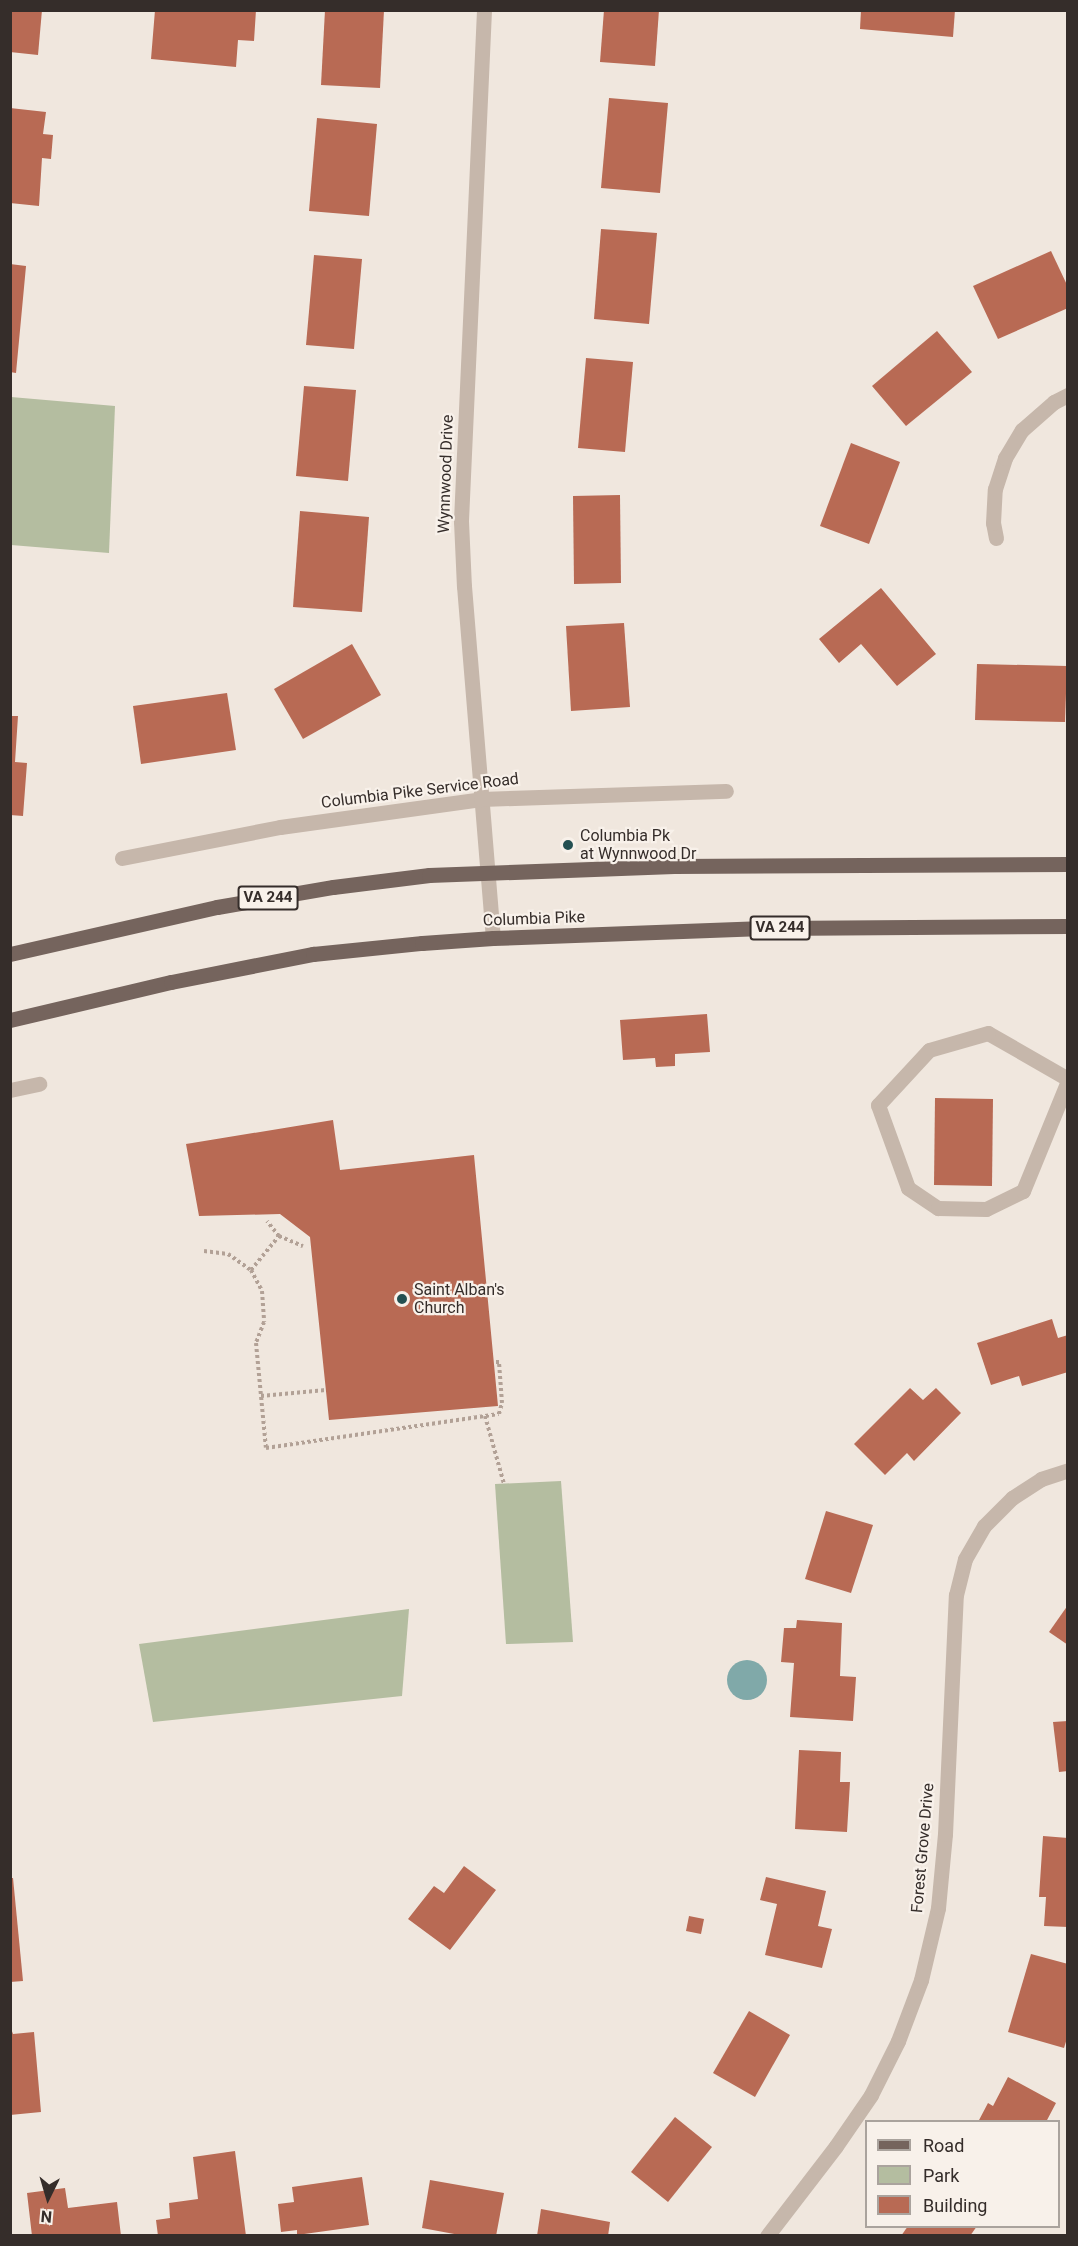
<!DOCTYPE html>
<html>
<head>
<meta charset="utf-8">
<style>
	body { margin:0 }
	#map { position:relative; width:1078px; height:2246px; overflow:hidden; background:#f0e7de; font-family:Roboto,sans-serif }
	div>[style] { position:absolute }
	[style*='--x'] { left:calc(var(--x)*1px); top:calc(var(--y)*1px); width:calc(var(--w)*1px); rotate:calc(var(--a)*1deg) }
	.green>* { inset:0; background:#b4bda0 }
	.water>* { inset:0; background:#80a9a9 }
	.round { border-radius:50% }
	.building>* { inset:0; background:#b86a54 }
	.path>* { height:4px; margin-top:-2px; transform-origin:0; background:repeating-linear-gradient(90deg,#b2a196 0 3px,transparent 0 6px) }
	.lane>* { height:15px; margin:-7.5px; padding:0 7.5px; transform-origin:7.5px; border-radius:7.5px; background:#c6b7ab }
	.street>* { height:15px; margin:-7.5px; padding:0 7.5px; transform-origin:7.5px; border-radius:7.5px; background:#c6b7ab }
	.primary>* { height:15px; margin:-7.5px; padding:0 7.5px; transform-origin:7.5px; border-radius:7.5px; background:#75645d }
	.dots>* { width:16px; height:16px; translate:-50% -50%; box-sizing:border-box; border:3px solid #f8f1ea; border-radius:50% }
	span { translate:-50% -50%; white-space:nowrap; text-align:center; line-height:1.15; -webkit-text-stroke:4.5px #f8f1ea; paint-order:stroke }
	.shield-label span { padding:2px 4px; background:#f8f1ea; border:2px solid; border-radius:4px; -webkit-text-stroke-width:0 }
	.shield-label { font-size:15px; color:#352d2a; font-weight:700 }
	.street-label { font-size:16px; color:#352d2a }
	.poi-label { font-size:16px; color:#352d2a }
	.left { translate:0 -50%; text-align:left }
	.frame { position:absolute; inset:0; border:12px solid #352d2a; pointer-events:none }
	.legend { position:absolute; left:865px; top:2120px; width:195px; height:108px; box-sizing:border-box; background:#f8f1ea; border:2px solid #aaa39d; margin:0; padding:8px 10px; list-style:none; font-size:18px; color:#352d2a }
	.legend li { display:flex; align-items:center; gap:12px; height:30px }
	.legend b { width:30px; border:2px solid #aaa39d }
	.north { position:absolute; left:18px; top:2168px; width:60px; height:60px; -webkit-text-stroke:4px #f8f1ea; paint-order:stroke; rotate:185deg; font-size:16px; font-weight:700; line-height:24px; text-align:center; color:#352d2a }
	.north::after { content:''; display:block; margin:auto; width:21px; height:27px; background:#352d2a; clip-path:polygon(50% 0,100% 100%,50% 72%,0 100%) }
</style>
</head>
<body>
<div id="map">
	<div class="green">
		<i style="clip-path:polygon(11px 397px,115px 406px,109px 553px,11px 545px)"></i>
		<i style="clip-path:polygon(561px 1481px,573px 1642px,506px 1644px,495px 1484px)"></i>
		<i style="clip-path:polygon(409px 1609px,402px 1696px,153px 1722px,139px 1644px)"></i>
	</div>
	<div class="water">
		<i class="round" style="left:727px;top:1660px;width:40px;height:40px"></i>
	</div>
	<div class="building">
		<i style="clip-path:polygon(10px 10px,42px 10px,38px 55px,10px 52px)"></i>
		<i style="clip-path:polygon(155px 10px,256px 10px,254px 41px,238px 40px,236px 67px,151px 59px)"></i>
		<i style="clip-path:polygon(325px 10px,384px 10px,380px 88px,321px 85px)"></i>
		<i style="clip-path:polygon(604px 10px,659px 10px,655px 66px,600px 62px)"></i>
		<i style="clip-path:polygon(861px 10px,955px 10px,953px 37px,860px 29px)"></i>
		<i style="clip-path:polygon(609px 98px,668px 103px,660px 193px,601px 188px)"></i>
		<i style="clip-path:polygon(10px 108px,46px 112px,43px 134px,53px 135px,51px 159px,42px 158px,39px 206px,10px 203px)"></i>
		<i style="clip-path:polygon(317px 118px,377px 124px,369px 216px,309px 211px)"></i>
		<i style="clip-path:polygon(601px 229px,657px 233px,649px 324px,594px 319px)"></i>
		<i style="clip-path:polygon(1051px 251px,1068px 287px,1068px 308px,998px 339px,973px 286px)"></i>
		<i style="clip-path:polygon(314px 255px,362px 259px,354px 349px,306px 345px)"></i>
		<i style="clip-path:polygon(10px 264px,26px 266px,16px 373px,10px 372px)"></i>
		<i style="clip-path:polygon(937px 331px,972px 372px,906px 426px,872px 386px)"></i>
		<i style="clip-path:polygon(586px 358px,633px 362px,625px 452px,578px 448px)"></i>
		<i style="clip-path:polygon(304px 386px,356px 390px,348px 481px,296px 476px)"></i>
		<i style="clip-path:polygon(851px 443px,900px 462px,869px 544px,820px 526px)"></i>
		<i style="clip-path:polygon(620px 495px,621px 583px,574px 584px,573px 496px)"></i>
		<i style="clip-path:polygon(300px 511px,369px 517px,362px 612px,293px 607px)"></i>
		<i style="clip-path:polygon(881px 588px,936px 654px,897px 686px,861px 644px,839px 663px,819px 639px)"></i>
		<i style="clip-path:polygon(624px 623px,630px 707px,571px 711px,566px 626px)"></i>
		<i style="clip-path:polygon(352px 644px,381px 695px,303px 739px,274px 689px)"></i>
		<i style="clip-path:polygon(977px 664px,1067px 666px,1065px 722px,975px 720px)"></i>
		<i style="clip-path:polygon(227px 693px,236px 750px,141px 764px,133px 706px)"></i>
		<i style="clip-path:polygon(10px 716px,18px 716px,15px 762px,27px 763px,23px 816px,10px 815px)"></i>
		<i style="clip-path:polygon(707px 1014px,710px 1052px,675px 1054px,675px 1066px,656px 1067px,655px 1058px,623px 1060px,620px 1020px)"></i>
		<i style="clip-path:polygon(935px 1098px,993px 1099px,992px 1186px,934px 1185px)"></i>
		<i style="clip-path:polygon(333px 1120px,340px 1170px,474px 1155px,498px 1406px,329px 1420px,310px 1237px,280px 1214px,199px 1216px,186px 1144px)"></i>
		<i style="clip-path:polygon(1052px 1319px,1058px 1338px,1068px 1335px,1068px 1372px,1022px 1386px,1019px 1376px,991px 1385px,977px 1343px)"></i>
		<i style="clip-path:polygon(910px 1388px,923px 1400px,936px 1388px,961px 1413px,914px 1461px,907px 1453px,885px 1475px,854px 1444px)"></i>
		<i style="clip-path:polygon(826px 1511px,873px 1525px,851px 1593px,805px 1579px)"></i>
		<i style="clip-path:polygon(1068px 1605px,1068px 1645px,1049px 1632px)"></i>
		<i style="clip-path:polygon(797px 1620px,842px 1623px,840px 1676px,856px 1677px,853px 1721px,790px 1717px,794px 1663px,781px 1662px,784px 1628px,796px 1628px)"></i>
		<i style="clip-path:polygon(1068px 1721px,1068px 1771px,1059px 1772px,1053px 1722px)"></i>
		<i style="clip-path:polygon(799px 1750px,841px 1752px,840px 1782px,850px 1782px,847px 1832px,795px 1829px)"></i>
		<i style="clip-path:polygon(1043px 1836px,1068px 1838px,1068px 1927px,1044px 1926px,1046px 1897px,1039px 1897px)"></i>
		<i style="clip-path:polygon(464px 1866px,496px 1890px,450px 1950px,408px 1919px,434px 1886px,444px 1893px)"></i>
		<i style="clip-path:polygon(766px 1877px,826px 1891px,818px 1926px,832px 1929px,822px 1968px,765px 1955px,777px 1904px,760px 1900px)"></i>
		<i style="clip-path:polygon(10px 1878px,13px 1878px,23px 1981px,10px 1982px)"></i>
		<i style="clip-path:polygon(689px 1916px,704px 1919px,701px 1934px,686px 1931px)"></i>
		<i style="clip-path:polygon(1031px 1954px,1068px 1964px,1068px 2035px,1064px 2048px,1008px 2032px)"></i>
		<i style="clip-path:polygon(749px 2011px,790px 2035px,755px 2097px,713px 2073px)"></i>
		<i style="clip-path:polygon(10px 2026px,13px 2034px,34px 2032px,41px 2112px,10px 2115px)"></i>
		<i style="clip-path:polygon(1008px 2077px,1056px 2103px,1046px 2122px,978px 2122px,988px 2103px,993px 2106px)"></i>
		<i style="clip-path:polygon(675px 2117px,712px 2147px,668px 2202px,631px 2172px)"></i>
		<i style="clip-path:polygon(235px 2151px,246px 2236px,158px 2236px,156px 2220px,170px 2218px,169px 2203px,198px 2199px,193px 2157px)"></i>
		<i style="clip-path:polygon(362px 2177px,369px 2225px,297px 2235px,297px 2230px,281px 2232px,278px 2204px,294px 2202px,292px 2187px)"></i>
		<i style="clip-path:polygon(430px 2180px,504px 2193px,496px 2236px,465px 2236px,422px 2228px)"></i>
		<i style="clip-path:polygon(65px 2188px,68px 2208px,117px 2202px,121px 2236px,32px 2236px,27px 2193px)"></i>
		<i style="clip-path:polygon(541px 2209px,610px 2222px,608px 2236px,537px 2236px)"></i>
		<i style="clip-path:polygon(908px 2226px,977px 2226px,970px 2236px,901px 2236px)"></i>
	</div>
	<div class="path">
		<i style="--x:279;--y:1236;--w:26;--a:23"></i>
		<i style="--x:204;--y:1251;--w:24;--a:7"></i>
		<i style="--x:228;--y:1254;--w:28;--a:35"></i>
		<i style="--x:251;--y:1270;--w:24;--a:62"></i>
		<i style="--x:262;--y:1291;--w:31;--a:86"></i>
		<i style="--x:264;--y:1322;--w:22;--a:111"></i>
		<i style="--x:256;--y:1343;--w:105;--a:84.6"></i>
		<i style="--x:266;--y:1448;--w:235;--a:-8.3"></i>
		<i style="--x:499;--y:1414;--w:11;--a:-75"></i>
		<i style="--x:502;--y:1403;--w:41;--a:-94.2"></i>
		<i style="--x:499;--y:1362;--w:5;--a:180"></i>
		<i style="--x:251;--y:1270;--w:44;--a:-50.5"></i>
		<i style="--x:279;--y:1236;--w:19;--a:-129"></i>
		<i style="--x:261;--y:1396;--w:65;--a:-5.3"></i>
		<i style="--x:485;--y:1416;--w:71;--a:74.4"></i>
	</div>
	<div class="lane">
		<i style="--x:1068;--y:1079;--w:92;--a:-150.1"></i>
		<i style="--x:988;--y:1033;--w:61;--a:163.9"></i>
		<i style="--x:929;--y:1050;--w:75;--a:132.8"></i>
		<i style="--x:878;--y:1105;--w:88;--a:70.1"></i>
		<i style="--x:908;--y:1188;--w:36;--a:34"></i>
		<i style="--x:938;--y:1208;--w:48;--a:1.2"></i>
		<i style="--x:986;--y:1209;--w:41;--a:-25.9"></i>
		<i style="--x:1023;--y:1191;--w:119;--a:-67.8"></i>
	</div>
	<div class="street">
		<i style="--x:484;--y:10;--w:512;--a:92.58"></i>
		<i style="--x:461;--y:521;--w:65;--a:87.4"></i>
		<i style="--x:464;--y:586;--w:353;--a:85.3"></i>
		<i style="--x:996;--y:538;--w:15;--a:-101"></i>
		<i style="--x:993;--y:523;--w:34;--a:-87"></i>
		<i style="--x:995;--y:489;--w:33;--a:-72"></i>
		<i style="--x:1005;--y:458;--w:33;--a:-59"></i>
		<i style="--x:1022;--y:430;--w:43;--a:-41.2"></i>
		<i style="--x:1054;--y:402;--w:16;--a:-27"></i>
		<i style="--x:122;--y:858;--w:161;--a:-11.1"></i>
		<i style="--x:280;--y:827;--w:203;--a:-7.9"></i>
		<i style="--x:481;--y:799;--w:245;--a:-1.9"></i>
		<i style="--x:10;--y:1090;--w:30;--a:-12"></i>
		<i style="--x:767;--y:2236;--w:113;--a:-52.5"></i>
		<i style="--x:836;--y:2146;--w:62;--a:-55.5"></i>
		<i style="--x:871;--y:2095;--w:60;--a:-63.4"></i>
		<i style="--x:898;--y:2041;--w:65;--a:-69.3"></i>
		<i style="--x:921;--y:1980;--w:74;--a:-76.7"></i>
		<i style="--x:938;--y:1908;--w:74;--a:-84.6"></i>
		<i style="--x:945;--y:1834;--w:239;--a:-87.4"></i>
		<i style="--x:956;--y:1595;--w:37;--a:-76"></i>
		<i style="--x:965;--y:1559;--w:38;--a:-60"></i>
		<i style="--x:984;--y:1526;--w:40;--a:-45"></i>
		<i style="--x:1012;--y:1498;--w:35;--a:-33"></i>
		<i style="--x:1041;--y:1479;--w:28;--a:-18"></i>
	</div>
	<div class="primary">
		<i style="--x:10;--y:954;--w:212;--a:-12.8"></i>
		<i style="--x:217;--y:907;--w:118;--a:-9.8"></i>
		<i style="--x:333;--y:887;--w:97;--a:-7.1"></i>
		<i style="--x:429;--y:875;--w:245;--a:-2.1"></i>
		<i style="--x:674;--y:866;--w:394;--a:-0.3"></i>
		<i style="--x:10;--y:1020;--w:165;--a:-13.3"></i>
		<i style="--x:171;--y:982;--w:145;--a:-11.2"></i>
		<i style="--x:313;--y:954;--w:110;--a:-5.8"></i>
		<i style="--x:422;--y:943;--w:71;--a:-4"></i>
		<i style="--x:493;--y:938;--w:279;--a:-2.1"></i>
		<i style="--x:772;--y:928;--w:296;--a:-0.4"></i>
	</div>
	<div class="dots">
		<i style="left:568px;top:845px;background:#245052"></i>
		<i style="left:402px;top:1299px;background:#245052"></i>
	</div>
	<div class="shield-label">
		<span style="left:268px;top:898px">VA 244</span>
		<span style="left:780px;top:928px">VA 244</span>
	</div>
	<div class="street-label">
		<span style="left:446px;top:474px;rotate:-88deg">Wynnwood Drive</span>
		<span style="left:420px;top:791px;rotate:-7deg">Columbia Pike Service Road</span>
		<span style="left:534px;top:919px;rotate:-2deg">Columbia Pike</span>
		<span style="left:923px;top:1848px;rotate:-85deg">Forest Grove Drive</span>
	</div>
	<div class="poi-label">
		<span class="left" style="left:580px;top:845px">Columbia Pk<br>at Wynnwood Dr</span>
		<span class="left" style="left:414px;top:1299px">Saint Alban's<br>Church</span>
	</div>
	<div class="frame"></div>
	<ul class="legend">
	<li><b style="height:8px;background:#75645d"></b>Road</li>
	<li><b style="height:16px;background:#b4bda0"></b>Park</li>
	<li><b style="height:16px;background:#b86a54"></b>Building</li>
	</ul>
	<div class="north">N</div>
</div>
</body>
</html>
